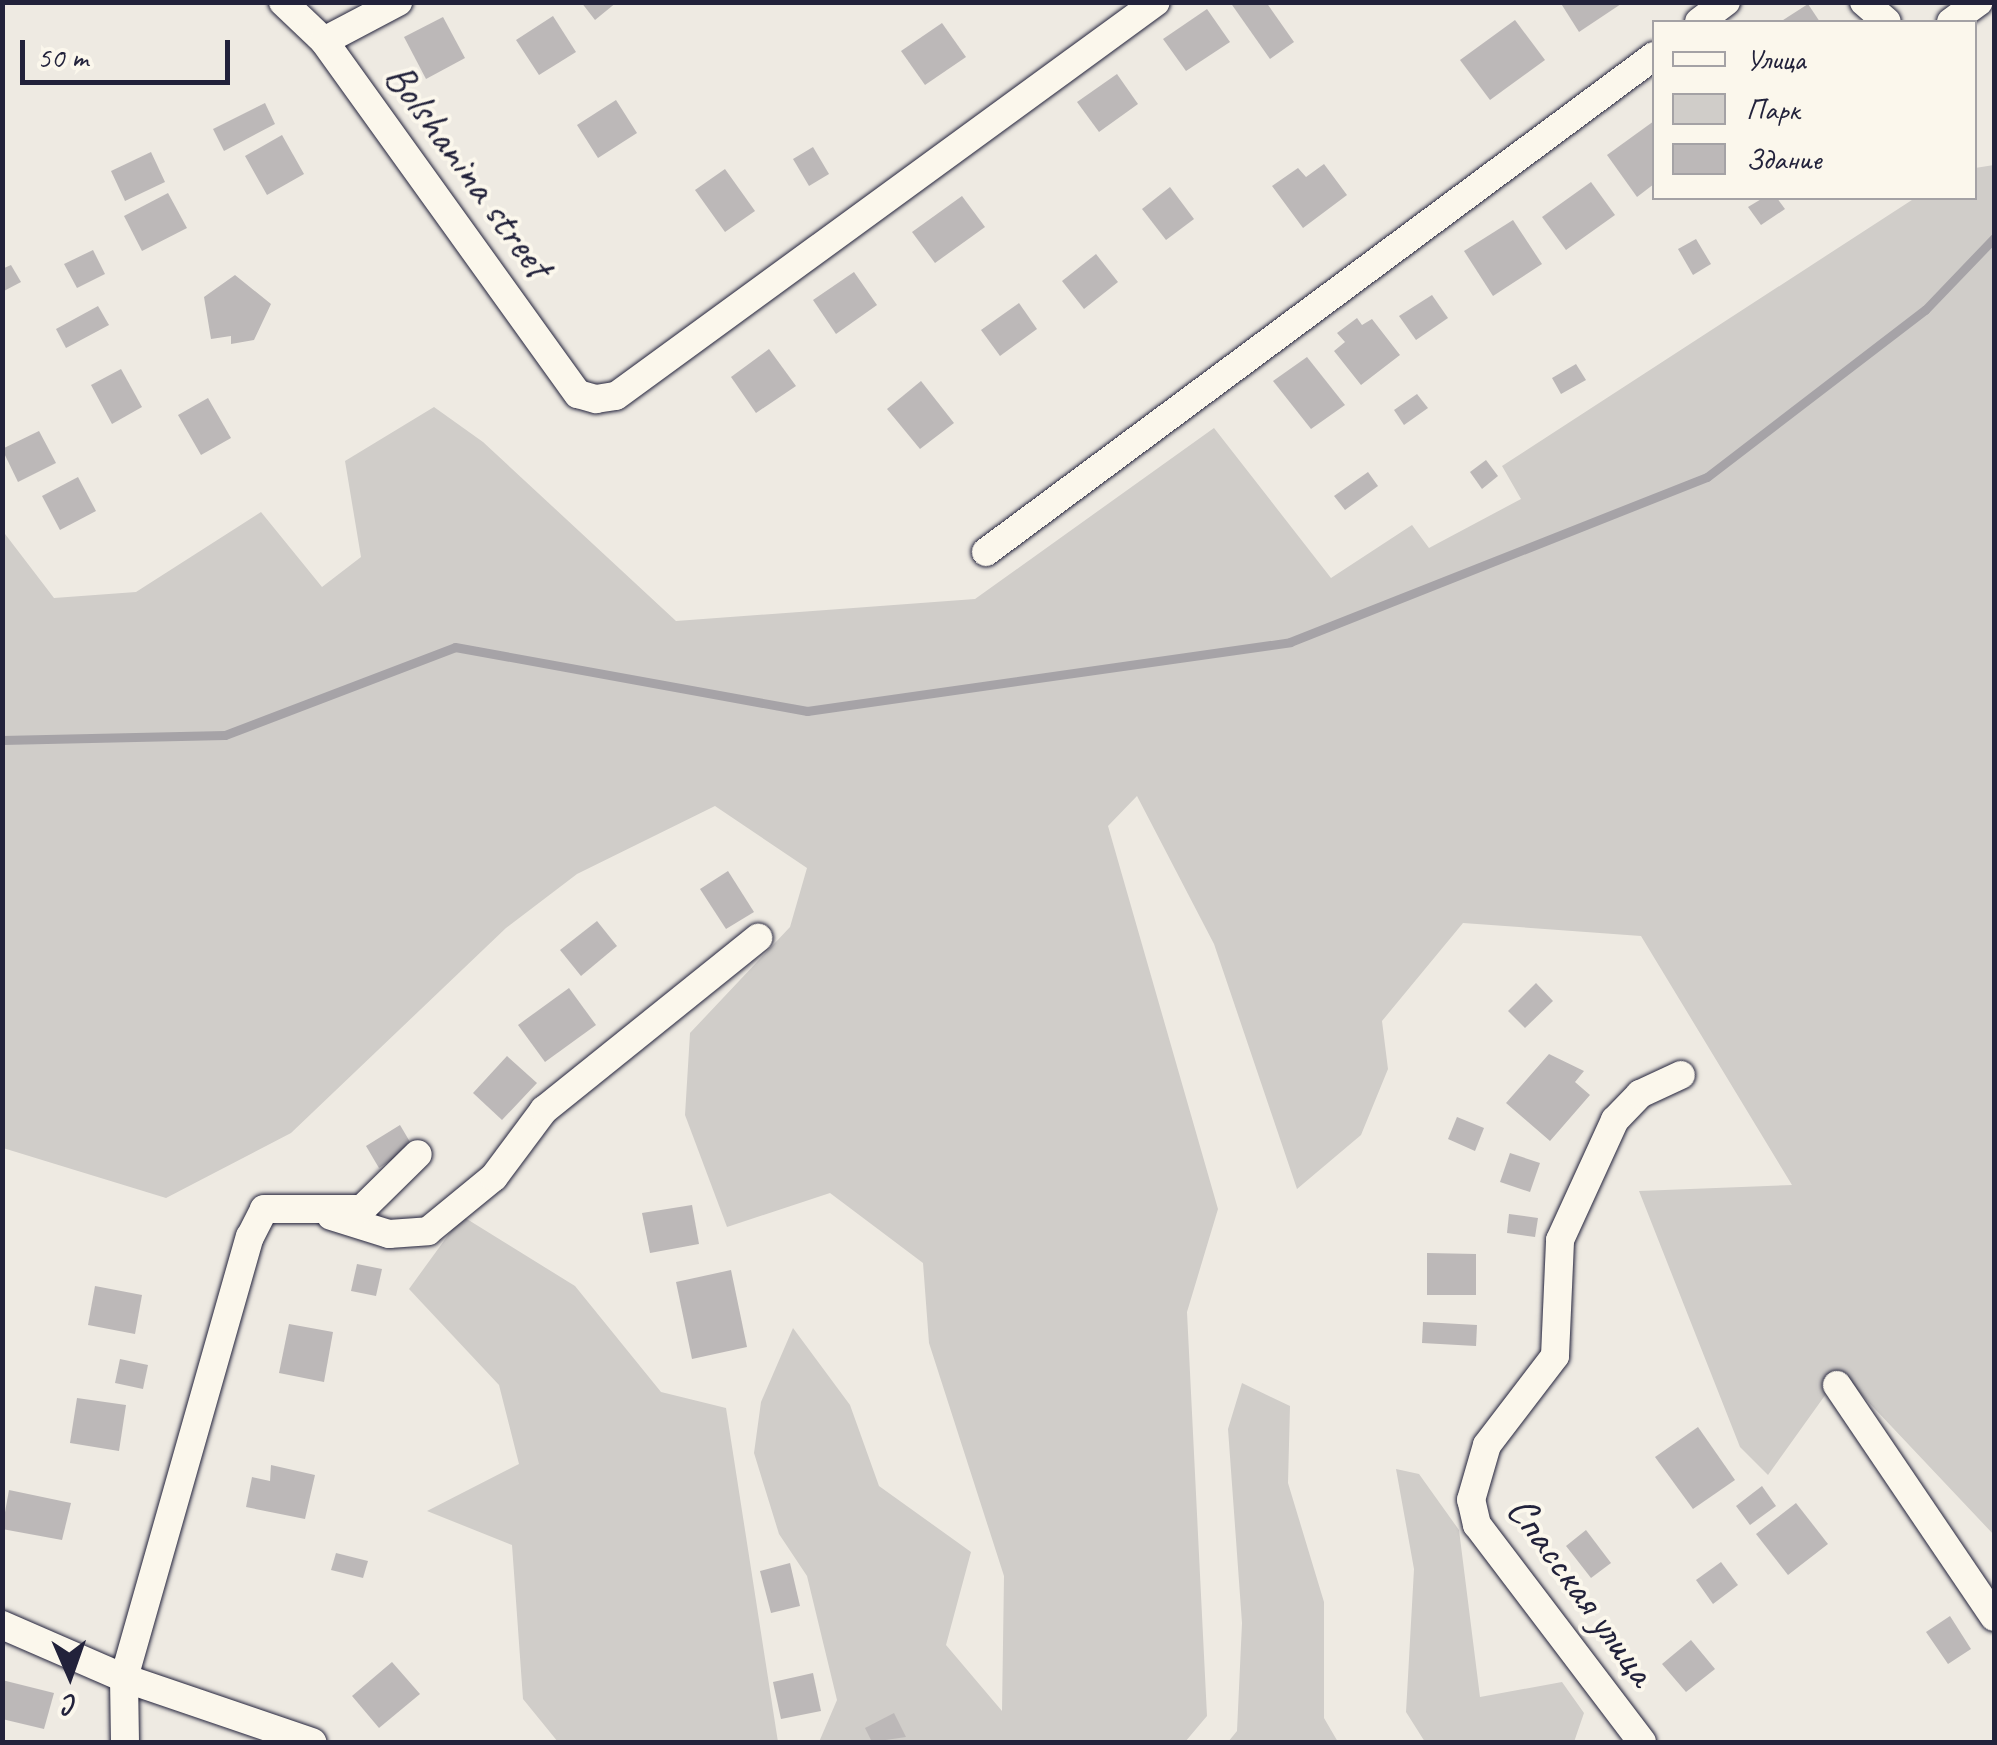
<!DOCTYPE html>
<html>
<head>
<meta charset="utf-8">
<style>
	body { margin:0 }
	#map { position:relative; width:1997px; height:1745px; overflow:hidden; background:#eeeae2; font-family:Caveat,sans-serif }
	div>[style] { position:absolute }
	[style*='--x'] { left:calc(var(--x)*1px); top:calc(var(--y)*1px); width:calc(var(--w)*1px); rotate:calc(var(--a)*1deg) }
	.green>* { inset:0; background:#d0cdc9 }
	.stream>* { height:9px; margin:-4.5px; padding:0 4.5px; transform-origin:4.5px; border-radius:4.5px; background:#a6a3a7 }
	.building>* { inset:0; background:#bcb8b8 }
	.roads { filter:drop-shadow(0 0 2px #22223b) drop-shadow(0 0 2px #22223b) }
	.minor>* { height:28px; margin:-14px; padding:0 14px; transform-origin:14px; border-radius:14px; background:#fbf7ec }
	span { translate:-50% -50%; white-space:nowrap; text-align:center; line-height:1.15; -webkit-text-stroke:8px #fbf7ec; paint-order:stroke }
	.street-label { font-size:42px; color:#22223b }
	.frame { position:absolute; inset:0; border:5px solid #22223b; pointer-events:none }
	.legend { position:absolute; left:1652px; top:20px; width:325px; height:180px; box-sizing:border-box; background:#fbf7ec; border:2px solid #a4a2a5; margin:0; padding:12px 18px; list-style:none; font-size:30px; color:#22223b }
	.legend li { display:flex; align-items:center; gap:20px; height:50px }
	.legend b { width:50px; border:2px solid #a4a2a5 }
	.north { position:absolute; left:20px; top:1625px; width:100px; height:100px; -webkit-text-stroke:8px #fbf7ec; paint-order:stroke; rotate:178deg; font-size:28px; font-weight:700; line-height:40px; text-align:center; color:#22223b }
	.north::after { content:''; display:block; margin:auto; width:35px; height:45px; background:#22223b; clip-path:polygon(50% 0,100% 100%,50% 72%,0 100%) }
	.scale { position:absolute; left:20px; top:40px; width:210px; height:45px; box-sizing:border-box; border:5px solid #22223b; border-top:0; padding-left:12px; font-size:30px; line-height:35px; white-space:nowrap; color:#22223b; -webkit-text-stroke:8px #fbf7ec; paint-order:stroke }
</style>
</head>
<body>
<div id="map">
	<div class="green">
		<i style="clip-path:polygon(1994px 165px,1994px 1535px,1841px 1373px,1768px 1475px,1740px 1447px,1639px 1191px,1792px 1185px,1641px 936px,1463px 923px,1382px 1021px,1388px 1069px,1361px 1135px,1297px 1189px,1214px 944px,1137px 796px,1108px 826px,1218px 1209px,1187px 1312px,1207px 1716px,1185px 1742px,819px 1742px,837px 1700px,807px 1576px,779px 1534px,754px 1453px,761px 1402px,793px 1328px,850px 1405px,879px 1486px,971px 1552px,946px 1645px,1002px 1711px,1004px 1576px,929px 1343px,923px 1263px,830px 1193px,727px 1227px,685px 1115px,690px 1033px,790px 927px,807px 868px,715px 806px,577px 874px,506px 928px,291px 1133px,166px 1198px,3px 1148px,2px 530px,54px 598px,136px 592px,261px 512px,322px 587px,361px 557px,345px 461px,434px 407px,483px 442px,676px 621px,975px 599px,1214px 428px,1331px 578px,1412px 525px,1429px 548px,1521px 499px,1502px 466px,1915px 198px,1974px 198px,1975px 168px)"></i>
		<i style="clip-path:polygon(462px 1216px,575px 1286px,661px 1392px,726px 1408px,778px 1742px,558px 1742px,523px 1699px,512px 1545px,427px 1511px,519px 1464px,499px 1385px,409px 1289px)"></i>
		<i style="clip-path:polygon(1242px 1383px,1290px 1406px,1288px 1483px,1324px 1602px,1324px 1718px,1338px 1742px,1228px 1742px,1237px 1731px,1242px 1623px,1228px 1429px)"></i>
		<i style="clip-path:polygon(1396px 1469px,1419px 1474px,1459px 1530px,1480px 1697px,1562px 1682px,1584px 1713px,1574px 1742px,1425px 1742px,1406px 1712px,1414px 1569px)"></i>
	</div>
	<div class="stream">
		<i style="--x:2;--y:740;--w:223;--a:-1.3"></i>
		<i style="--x:225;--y:735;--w:246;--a:-20.9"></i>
		<i style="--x:455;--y:647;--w:358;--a:10.3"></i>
		<i style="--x:807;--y:711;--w:488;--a:-8.1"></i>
		<i style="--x:1290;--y:642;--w:448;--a:-21.6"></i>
		<i style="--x:1707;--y:477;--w:275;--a:-37.5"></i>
		<i style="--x:1925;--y:310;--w:100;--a:-46.2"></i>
	</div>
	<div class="building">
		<i style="clip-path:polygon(581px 2px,617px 2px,595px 20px)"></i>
		<i style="clip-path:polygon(1230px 2px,1266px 2px,1294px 42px,1270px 59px)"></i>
		<i style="clip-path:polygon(1560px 2px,1624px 2px,1579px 32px)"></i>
		<i style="clip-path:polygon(1808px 4px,1820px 22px,1780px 22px)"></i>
		<i style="clip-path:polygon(1207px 9px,1230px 42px,1186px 71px,1163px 39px)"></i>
		<i style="clip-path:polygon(553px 16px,576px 52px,539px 75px,516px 40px)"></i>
		<i style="clip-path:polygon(443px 17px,465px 58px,426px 79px,404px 37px)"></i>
		<i style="clip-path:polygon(1515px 20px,1545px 60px,1490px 100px,1460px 60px)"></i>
		<i style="clip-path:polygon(942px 23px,966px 57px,925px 85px,901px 51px)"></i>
		<i style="clip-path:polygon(1117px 74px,1138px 104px,1099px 132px,1077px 102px)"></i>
		<i style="clip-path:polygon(616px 100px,637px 133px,598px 158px,577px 125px)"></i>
		<i style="clip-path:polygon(265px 103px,275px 124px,224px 151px,213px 129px)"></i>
		<i style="clip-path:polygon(1654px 121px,1654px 184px,1637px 197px,1607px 155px)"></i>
		<i style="clip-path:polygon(282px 135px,304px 174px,267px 195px,245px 156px)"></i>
		<i style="clip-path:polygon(813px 147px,829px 174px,809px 186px,793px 159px)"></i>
		<i style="clip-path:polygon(151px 152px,165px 182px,125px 201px,111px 171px)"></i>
		<i style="clip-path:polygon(1324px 164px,1347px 195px,1303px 228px,1272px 186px,1298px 168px,1306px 177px)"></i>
		<i style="clip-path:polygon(725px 169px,755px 211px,725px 232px,695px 190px)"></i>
		<i style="clip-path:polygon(1591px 182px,1615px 215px,1566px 250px,1542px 217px)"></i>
		<i style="clip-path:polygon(1170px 187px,1194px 219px,1166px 240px,1142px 209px)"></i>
		<i style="clip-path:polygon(168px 193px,187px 228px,142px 251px,124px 216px)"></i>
		<i style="clip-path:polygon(962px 196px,985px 227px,935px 263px,912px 232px)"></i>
		<i style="clip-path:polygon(1763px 198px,1777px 198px,1785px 209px,1761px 225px,1748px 207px)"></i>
		<i style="clip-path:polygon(1513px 220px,1542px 264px,1493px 296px,1464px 251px)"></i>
		<i style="clip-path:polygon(1696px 239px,1711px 264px,1693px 275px,1678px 249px)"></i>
		<i style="clip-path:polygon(93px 250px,105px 274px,77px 288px,64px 264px)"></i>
		<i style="clip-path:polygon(1096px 254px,1118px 282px,1084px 309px,1062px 281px)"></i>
		<i style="clip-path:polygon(11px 265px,21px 282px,2px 292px,2px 269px)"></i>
		<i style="clip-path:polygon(854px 272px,877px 305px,836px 334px,813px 300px)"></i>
		<i style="clip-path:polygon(235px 275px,271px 304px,254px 340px,231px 344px,231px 336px,211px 339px,204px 297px)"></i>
		<i style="clip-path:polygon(1432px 295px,1448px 318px,1416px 340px,1399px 316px)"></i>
		<i style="clip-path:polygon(1019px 303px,1037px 329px,1000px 356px,981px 330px)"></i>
		<i style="clip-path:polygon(98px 306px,109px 325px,66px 348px,56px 329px)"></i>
		<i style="clip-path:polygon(1357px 318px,1362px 325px,1372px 319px,1400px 355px,1361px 385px,1334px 351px,1345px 342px,1337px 333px)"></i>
		<i style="clip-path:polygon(769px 349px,796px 386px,756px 413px,731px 377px)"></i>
		<i style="clip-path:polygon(1307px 357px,1345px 405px,1311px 429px,1273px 381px)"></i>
		<i style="clip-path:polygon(1576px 364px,1586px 380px,1561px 394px,1552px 378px)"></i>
		<i style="clip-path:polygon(121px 369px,142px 407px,112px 424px,91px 385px)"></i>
		<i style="clip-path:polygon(921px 381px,954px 423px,920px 449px,887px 409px)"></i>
		<i style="clip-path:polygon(1417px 394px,1428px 408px,1404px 425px,1394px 410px)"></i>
		<i style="clip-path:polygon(208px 398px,231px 438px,201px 455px,178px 415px)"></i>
		<i style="clip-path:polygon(39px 431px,56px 463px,18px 482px,2px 449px)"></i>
		<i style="clip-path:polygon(1486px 460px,1498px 476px,1482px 489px,1470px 472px)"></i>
		<i style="clip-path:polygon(1368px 472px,1378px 486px,1345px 510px,1334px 496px)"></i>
		<i style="clip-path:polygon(78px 477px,96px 511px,60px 530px,42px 496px)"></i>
		<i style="clip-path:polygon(728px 871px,754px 912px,726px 929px,700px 889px)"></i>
		<i style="clip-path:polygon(597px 921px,617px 946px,581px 976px,560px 950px)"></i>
		<i style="clip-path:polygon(1536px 983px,1553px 1001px,1525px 1028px,1508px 1011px)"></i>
		<i style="clip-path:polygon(569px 988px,596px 1025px,545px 1062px,518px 1025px)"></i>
		<i style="clip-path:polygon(1549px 1054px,1584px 1071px,1575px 1082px,1590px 1095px,1550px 1141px,1506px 1103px)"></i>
		<i style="clip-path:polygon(507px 1056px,537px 1083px,502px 1120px,473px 1093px)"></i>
		<i style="clip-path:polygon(1457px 1117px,1484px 1128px,1475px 1151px,1448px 1139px)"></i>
		<i style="clip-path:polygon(400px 1125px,413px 1147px,379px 1168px,366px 1146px)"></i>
		<i style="clip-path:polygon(1510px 1153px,1540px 1163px,1530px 1192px,1500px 1182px)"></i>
		<i style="clip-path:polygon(692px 1205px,699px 1244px,650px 1253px,642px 1213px)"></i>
		<i style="clip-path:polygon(1509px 1214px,1538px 1218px,1535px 1237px,1507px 1233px)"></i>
		<i style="clip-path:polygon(1427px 1253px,1476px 1254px,1476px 1295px,1427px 1295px)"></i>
		<i style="clip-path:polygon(357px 1264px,382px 1269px,376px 1296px,351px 1291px)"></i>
		<i style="clip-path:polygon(731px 1270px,747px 1347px,692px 1359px,676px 1282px)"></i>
		<i style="clip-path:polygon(95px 1286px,142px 1295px,135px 1334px,88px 1325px)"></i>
		<i style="clip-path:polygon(1423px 1322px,1477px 1325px,1476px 1346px,1422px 1343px)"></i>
		<i style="clip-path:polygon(289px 1324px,333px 1332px,324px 1382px,279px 1373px)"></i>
		<i style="clip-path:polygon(120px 1359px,148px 1365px,143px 1389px,115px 1383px)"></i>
		<i style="clip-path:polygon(77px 1398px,126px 1405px,119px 1451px,70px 1443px)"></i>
		<i style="clip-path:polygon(1698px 1427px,1735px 1480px,1693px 1509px,1655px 1457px)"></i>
		<i style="clip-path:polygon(271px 1465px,315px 1475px,305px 1519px,246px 1507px,252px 1477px,270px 1481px)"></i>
		<i style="clip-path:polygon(1762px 1486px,1776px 1506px,1750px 1525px,1736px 1506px)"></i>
		<i style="clip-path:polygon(9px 1490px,71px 1503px,62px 1540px,2px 1529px)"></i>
		<i style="clip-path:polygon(1796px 1503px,1828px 1544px,1788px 1575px,1756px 1534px)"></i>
		<i style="clip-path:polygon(1586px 1530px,1611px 1563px,1591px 1578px,1566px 1546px)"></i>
		<i style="clip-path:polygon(336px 1553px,368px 1561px,363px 1578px,331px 1570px)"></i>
		<i style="clip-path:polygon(1721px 1562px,1738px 1585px,1713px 1604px,1696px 1580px)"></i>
		<i style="clip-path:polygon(790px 1563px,800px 1606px,771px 1613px,760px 1571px)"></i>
		<i style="clip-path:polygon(1950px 1616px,1971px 1649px,1948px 1664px,1926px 1632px)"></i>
		<i style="clip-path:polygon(1691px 1640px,1715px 1669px,1686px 1692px,1662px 1664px)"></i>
		<i style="clip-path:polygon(392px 1662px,420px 1694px,379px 1728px,352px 1696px)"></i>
		<i style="clip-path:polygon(813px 1673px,821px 1711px,781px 1719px,773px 1682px)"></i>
		<i style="clip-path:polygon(2px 1680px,54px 1693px,44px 1729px,2px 1719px)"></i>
		<i style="clip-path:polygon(894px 1713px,906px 1737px,872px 1742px,865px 1728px)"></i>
	</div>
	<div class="roads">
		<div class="minor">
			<i style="--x:283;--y:2;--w:57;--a:43.6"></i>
			<i style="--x:324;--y:41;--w:435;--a:54.3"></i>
			<i style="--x:578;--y:394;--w:19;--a:16"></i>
			<i style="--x:596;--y:399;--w:20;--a:-9"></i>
			<i style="--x:616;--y:396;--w:668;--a:-36.12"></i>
			<i style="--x:1864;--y:2;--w:30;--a:41"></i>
			<i style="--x:1699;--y:22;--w:34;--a:-37"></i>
			<i style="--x:1951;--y:22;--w:34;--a:-36"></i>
			<i style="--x:324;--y:41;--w:84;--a:-27.8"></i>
			<i style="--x:986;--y:552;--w:832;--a:-36.59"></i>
			<i style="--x:331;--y:1216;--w:61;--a:17.2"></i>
			<i style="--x:389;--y:1234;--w:39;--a:-4"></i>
			<i style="--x:428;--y:1231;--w:85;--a:-39.3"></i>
			<i style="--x:494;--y:1177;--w:84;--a:-53.3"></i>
			<i style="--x:544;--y:1110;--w:275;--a:-38.8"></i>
			<i style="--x:1837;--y:1385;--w:280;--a:55.9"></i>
			<i style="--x:2;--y:1625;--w:133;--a:23.5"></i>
			<i style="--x:124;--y:1678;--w:199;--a:18.8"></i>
			<i style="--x:125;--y:1742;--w:64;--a:-90.9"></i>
			<i style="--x:124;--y:1678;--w:459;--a:-74.1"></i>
			<i style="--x:250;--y:1237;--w:31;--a:-63"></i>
			<i style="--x:264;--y:1209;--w:98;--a:0"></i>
			<i style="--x:362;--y:1209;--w:78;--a:-44.5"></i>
			<i style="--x:1642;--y:1742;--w:273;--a:-127.2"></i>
			<i style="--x:1477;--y:1525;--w:26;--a:-103"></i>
			<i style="--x:1471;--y:1500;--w:57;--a:-73.8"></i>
			<i style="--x:1487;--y:1445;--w:112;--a:-52.6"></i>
			<i style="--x:1555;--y:1356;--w:116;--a:-87.5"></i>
			<i style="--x:1560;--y:1240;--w:132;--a:-65.4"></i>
			<i style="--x:1615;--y:1120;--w:36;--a:-46"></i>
			<i style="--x:1640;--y:1094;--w:45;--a:-24.9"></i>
		</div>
	</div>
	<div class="street-label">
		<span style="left:468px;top:171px;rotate:54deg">Bolshanina street</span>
		<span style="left:1581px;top:1591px;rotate:54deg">Спасская улица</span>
	</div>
	<div class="frame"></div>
	<ul class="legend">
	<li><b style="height:12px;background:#fbf7ec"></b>Улица</li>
	<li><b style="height:28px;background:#d0cdc9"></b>Парк</li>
	<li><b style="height:28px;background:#bcb8b8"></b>Здание</li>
	</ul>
	<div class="north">С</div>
	<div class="scale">50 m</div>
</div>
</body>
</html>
